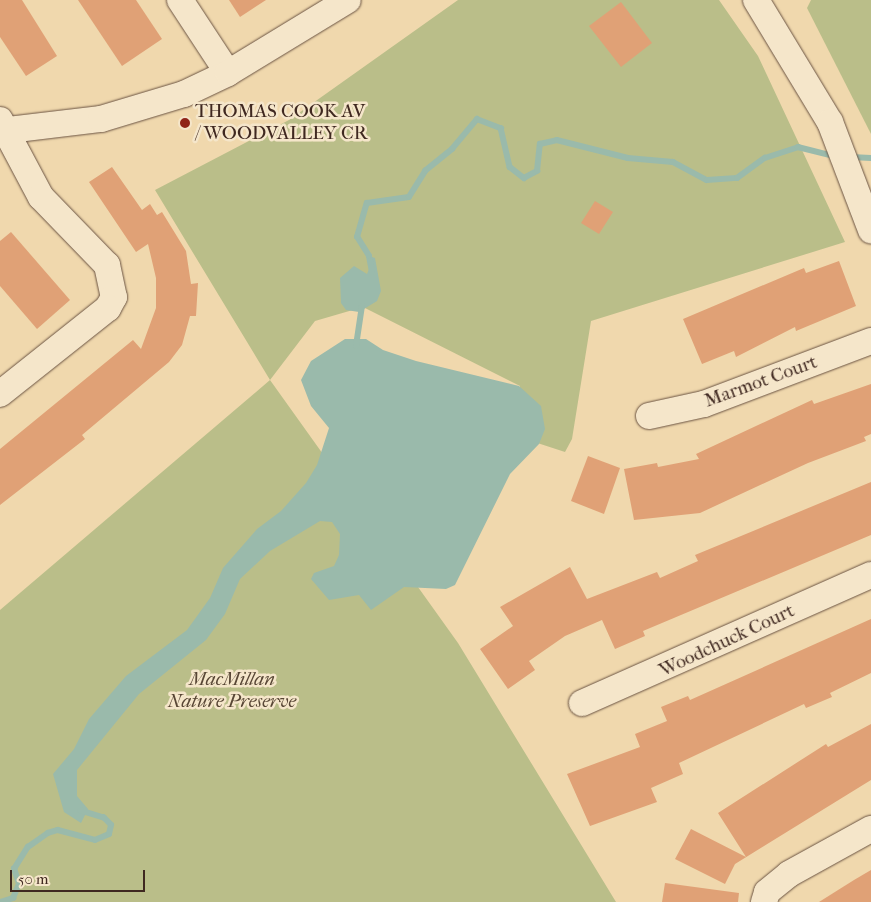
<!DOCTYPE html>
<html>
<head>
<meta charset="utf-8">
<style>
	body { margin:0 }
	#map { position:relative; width:871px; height:902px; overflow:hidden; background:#f0d8ad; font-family:"IM FELL French Canon",serif }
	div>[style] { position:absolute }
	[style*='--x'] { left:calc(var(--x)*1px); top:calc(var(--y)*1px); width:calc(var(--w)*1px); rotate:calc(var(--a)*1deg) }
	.green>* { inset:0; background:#babe89 }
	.water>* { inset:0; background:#9abaab }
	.stream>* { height:5.5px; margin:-2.75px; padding:0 2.75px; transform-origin:2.75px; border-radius:2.75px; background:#9abaab }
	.building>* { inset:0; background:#e0a176 }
	.roads { filter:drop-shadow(0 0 1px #6b5443) drop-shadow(0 0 1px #6b5443) }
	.minor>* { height:26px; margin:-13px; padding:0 13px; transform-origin:13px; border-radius:13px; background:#f5e6ca }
	.dots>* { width:14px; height:14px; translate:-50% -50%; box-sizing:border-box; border:2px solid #f5e6ca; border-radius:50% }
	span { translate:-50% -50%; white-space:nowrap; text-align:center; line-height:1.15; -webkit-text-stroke:5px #f5e6ca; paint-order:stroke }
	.poi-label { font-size:19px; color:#3f2820 }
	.left { translate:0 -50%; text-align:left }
	.street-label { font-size:19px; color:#3f2820 }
	.park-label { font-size:19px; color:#584635; font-style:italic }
	.scale { position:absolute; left:10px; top:870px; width:135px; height:22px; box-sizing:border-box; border:2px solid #3f2820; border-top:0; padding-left:6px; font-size:15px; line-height:18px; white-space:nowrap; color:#3f2820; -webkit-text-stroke:4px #f5e6ca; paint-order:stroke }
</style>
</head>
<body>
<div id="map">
	<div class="green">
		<i style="clip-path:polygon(458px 0,719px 0,758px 56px,845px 242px,591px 321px,572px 439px,565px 452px,519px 437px,520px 386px,363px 307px,315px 321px,270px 380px,458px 643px,616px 902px,0 902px,0 610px,270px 380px,155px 190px,289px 120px)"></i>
		<i style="clip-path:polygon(811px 0,871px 0,871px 134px,807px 8px)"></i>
	</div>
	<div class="water">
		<i style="clip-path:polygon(369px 256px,375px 258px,381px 291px,377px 301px,359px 312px,346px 310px,341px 303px,340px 278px,354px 266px,367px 274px,371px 264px)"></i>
		<i style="clip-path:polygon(345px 339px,366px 339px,383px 350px,416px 361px,519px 386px,541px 406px,545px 429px,539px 444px,510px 474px,455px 585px,446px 589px,404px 587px,371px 610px,359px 595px,329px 600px,311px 579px,314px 573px,334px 566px,339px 555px,340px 534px,332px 522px,320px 521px,270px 551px,240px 579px,225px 614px,206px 640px,139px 694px,77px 770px,77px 796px,88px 809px,81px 823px,64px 812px,53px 774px,74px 749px,89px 719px,126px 676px,187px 630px,210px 598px,223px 568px,257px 529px,281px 511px,306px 483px,317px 465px,329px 428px,311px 406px,301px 380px,311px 361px)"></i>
	</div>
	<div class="stream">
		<i style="--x:851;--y:157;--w:20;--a:3"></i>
		<i style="--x:372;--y:272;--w:16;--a:-101"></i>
		<i style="--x:369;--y:256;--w:22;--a:-122"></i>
		<i style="--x:357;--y:237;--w:35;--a:-74"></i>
		<i style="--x:367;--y:203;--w:42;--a:-8.1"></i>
		<i style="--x:409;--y:197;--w:31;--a:-58"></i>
		<i style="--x:425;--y:171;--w:35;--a:-39"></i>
		<i style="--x:452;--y:149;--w:39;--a:-50"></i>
		<i style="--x:477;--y:119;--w:26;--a:21"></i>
		<i style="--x:501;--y:128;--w:40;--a:77"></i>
		<i style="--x:510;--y:167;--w:18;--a:38"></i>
		<i style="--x:524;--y:178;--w:15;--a:-28"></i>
		<i style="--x:537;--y:171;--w:27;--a:-84"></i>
		<i style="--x:540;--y:144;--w:17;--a:-13"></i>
		<i style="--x:557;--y:140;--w:73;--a:14.2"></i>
		<i style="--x:628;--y:158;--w:45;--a:5.1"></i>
		<i style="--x:673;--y:162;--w:38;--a:28"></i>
		<i style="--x:707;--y:180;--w:30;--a:-4"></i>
		<i style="--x:737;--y:178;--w:34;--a:-36"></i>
		<i style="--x:765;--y:158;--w:35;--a:-18"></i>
		<i style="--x:798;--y:147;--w:37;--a:14"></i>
		<i style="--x:356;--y:346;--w:40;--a:-81.5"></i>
		<i style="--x:1;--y:902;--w:13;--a:-18"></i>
		<i style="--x:13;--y:898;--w:15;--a:-67"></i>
		<i style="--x:19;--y:884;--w:16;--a:-108"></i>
		<i style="--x:14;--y:869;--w:26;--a:-58"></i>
		<i style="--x:28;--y:847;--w:24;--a:-35"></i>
		<i style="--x:48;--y:833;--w:10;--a:-17"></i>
		<i style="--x:58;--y:830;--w:38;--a:15"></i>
		<i style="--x:95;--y:840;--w:15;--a:-23"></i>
		<i style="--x:109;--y:834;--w:9;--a:-77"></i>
		<i style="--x:111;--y:825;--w:10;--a:-135"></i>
		<i style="--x:104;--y:818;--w:24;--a:-163"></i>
	</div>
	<div class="building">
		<i style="clip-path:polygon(0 0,22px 0,57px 56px,26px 76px,0 37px)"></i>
		<i style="clip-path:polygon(78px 0,136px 0,162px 39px,122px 66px)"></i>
		<i style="clip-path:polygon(229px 0,266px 0,240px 17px)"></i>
		<i style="clip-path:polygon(621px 2px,652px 43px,621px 67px,589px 26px)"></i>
		<i style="clip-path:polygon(112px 167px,142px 210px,150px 204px,157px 215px,162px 212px,186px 251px,191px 284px,198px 283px,196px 316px,190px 316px,182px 345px,169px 362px,82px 435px,85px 439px,0 505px,0 449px,133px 340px,141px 349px,156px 308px,156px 278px,148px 244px,136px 252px,89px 182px)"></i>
		<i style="clip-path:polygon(595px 201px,613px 212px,599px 234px,581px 223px)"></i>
		<i style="clip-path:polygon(11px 232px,70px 300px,37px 329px,0 286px,0 241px)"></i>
		<i style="clip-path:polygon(839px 261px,856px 306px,796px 331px,795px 327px,736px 357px,734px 351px,702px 364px,683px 319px,804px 268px,806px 273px)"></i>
		<i style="clip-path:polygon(871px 384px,871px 434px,864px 437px,866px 441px,808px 463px,700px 513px,634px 520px,624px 469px,657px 463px,658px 467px,699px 459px,696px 454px,812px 400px,814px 404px)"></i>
		<i style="clip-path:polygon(588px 456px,620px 468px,604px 514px,571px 501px)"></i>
		<i style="clip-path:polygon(871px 482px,871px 535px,643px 631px,645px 636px,615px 649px,602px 620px,565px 636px,529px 661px,535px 670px,508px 689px,480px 649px,513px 626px,500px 607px,570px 567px,587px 599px,657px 572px,660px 578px,698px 561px,695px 555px)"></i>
		<i style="clip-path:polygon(871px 619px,871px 673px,830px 693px,832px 697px,806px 708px,804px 704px,679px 763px,683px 774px,651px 788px,657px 802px,590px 826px,567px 774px,640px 747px,635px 734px,667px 721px,661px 707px,688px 696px,690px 700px)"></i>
		<i style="clip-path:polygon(871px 724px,871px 780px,735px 864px,725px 884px,675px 859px,691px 829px,746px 857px,718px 813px,826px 744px,828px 747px)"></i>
		<i style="clip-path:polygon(871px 870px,871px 902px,819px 902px,854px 880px)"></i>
		<i style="clip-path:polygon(665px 883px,739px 893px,738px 902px,662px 902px)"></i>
	</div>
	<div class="roads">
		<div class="minor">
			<i style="--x:180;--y:0;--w:87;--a:56.7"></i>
			<i style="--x:756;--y:0;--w:143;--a:58.8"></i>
			<i style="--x:830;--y:122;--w:116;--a:69.2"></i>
			<i style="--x:0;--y:120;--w:87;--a:62"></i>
			<i style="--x:41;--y:197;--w:95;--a:45.9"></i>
			<i style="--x:107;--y:265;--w:33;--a:78"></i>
			<i style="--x:114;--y:297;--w:13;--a:119"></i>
			<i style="--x:108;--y:308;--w:138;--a:141.5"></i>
			<i style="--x:0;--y:131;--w:102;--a:-6.8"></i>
			<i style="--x:101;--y:119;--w:87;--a:-16.8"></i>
			<i style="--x:184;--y:94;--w:49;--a:-25.5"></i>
			<i style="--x:228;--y:73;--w:140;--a:-31.3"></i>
			<i style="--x:649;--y:416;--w:56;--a:-12.3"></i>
			<i style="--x:704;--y:404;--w:178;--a:-20.7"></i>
			<i style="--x:582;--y:703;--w:316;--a:-23.9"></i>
			<i style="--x:764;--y:902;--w:10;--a:-73"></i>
			<i style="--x:767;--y:892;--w:28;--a:-39"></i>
			<i style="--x:789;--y:874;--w:94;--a:-28.8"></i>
		</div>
	</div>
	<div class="dots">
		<i style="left:185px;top:123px;background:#8f2418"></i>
	</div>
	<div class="poi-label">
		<span class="left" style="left:195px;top:123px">THOMAS COOK AV<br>/ WOODVALLEY CR</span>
	</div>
	<div class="street-label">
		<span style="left:761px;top:382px;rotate:-20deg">Marmot Court</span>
		<span style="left:727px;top:641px;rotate:-25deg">Woodchuck Court</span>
	</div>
	<div class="park-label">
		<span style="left:232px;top:691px">MacMillan<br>Nature Preserve</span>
	</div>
	<div class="scale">50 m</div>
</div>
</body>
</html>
